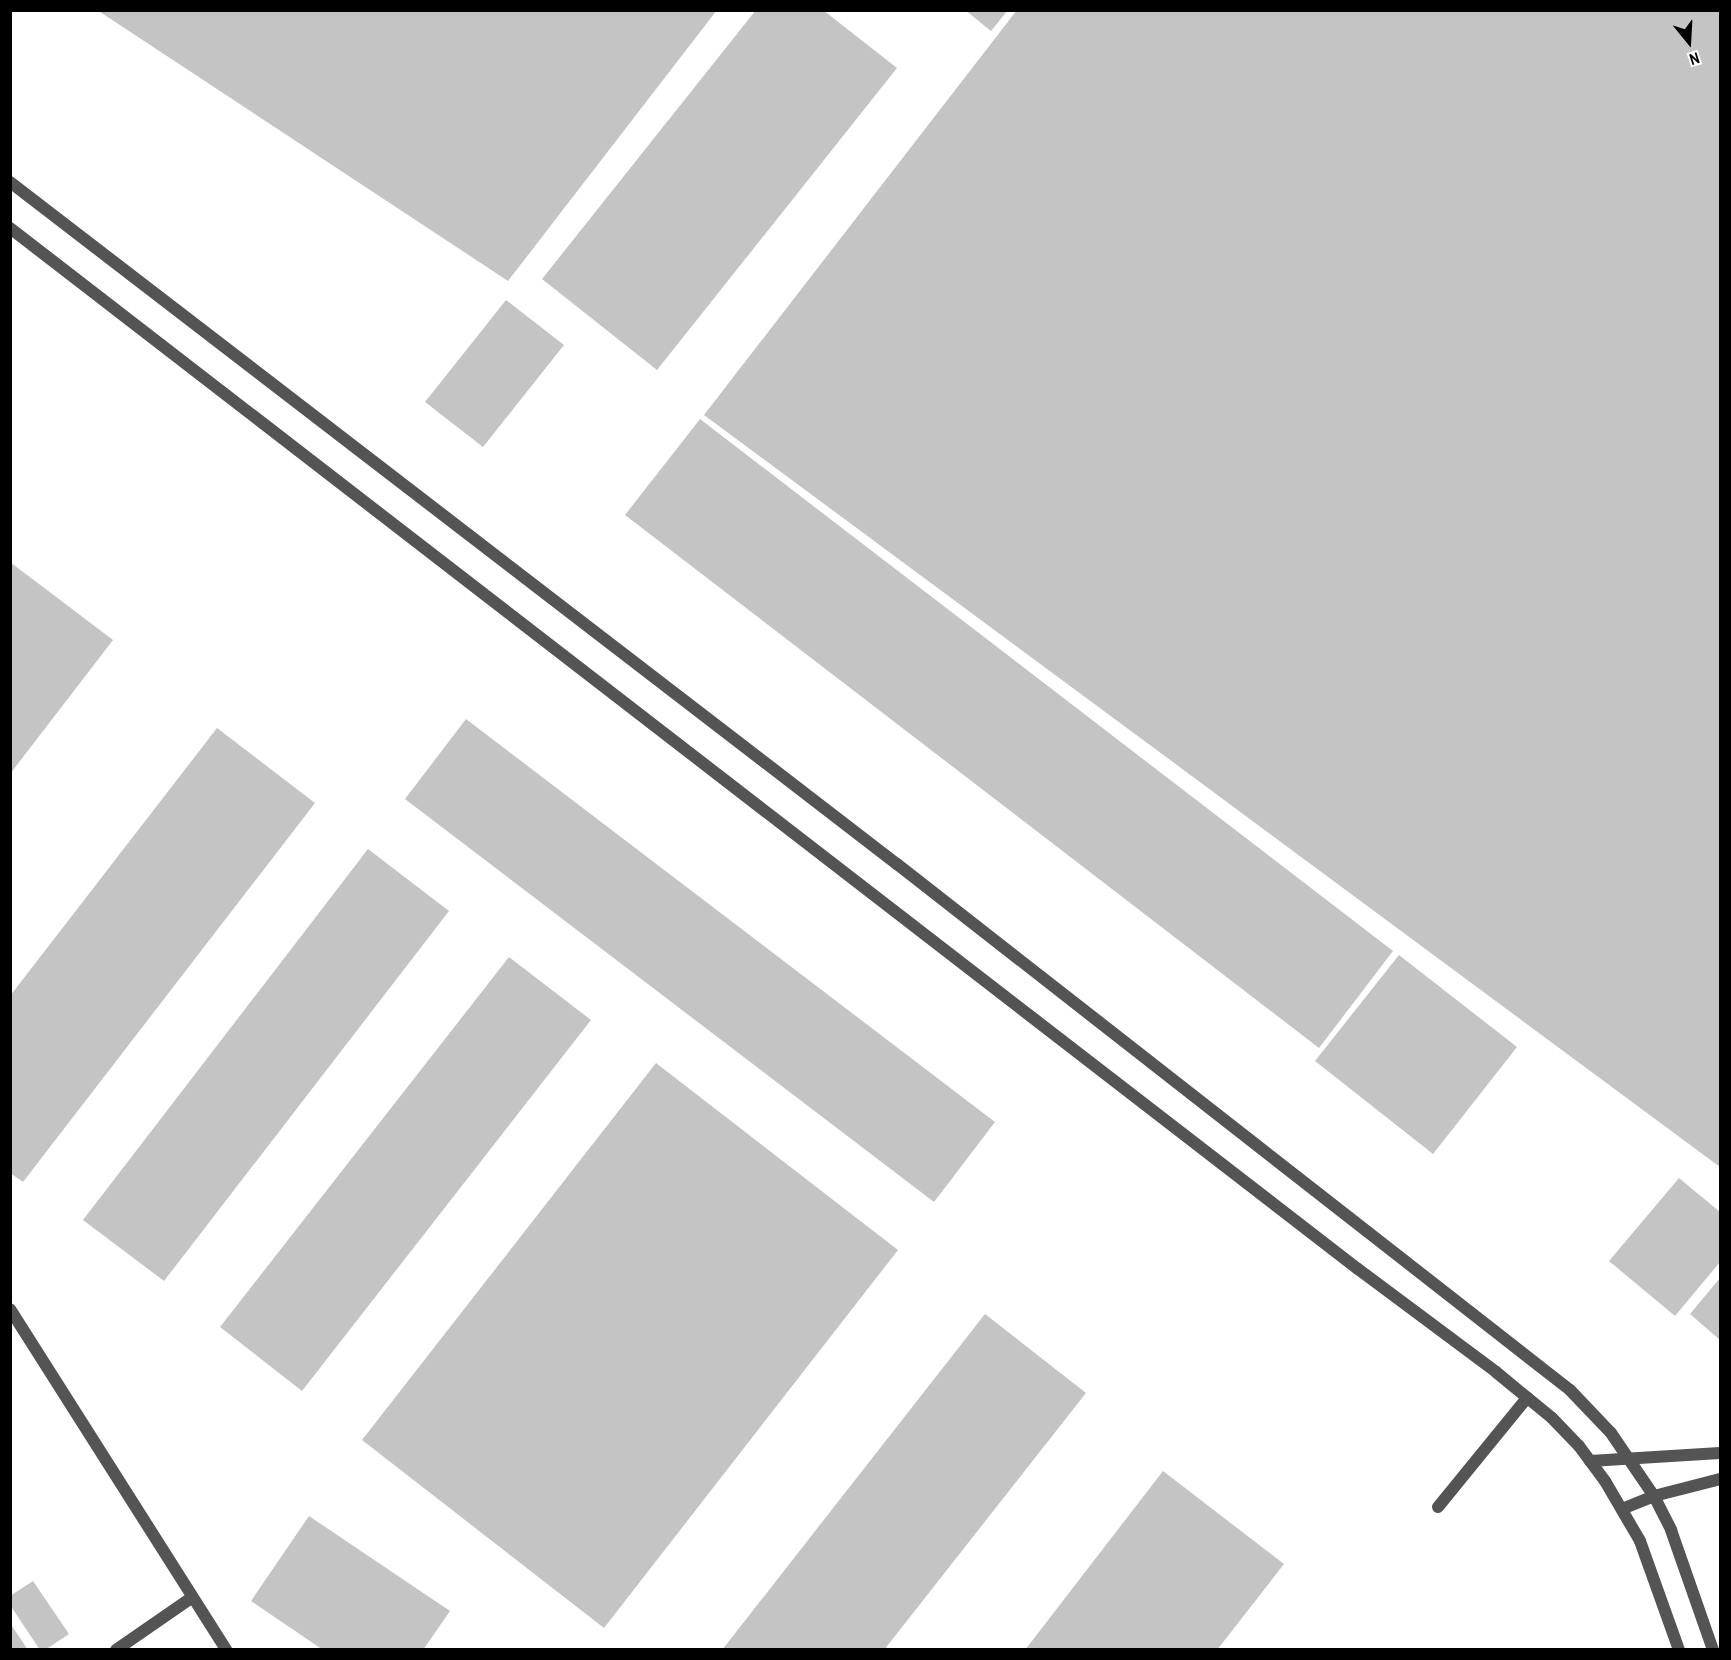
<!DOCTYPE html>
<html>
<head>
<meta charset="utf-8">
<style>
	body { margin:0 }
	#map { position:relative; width:1731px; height:1660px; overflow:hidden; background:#fff; font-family:"Archivo Narrow",sans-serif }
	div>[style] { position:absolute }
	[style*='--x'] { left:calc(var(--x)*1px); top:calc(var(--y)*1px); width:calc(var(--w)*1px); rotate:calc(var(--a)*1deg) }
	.building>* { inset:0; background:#c4c4c4 }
	.service>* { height:12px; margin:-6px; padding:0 6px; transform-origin:6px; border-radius:6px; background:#545454 }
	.minor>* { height:12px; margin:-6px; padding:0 6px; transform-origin:6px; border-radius:6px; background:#545454 }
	span { translate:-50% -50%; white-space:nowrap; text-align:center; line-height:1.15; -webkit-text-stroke:4.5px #fff; paint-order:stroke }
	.frame { position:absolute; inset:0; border:12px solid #000; pointer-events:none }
	.north { position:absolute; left:1659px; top:12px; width:60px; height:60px; -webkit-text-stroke:4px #fff; paint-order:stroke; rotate:162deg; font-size:16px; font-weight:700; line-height:24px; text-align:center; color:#000 }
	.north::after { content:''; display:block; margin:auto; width:21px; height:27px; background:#000; clip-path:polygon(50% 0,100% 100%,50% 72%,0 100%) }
</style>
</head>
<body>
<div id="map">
	<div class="building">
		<i style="clip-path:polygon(97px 10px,717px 10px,508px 281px)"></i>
		<i style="clip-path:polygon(756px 10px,823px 10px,897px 68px,657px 370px,542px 279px)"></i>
		<i style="clip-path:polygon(965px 10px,1008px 10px,991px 31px)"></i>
		<i style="clip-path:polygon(1017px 10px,1720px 10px,1720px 1167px,704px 415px)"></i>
		<i style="clip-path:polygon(506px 300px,564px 345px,483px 447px,425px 402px)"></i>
		<i style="clip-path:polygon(700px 419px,1393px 951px,1319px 1048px,625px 515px)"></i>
		<i style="clip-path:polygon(10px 562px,113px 640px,10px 774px)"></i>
		<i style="clip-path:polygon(466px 719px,995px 1122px,934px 1202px,405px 799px)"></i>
		<i style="clip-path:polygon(217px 728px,315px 803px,23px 1182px,10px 1173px,10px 996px)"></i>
		<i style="clip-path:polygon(368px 849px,449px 911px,164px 1281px,83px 1220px)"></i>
		<i style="clip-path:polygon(1399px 955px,1517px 1047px,1433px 1154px,1315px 1061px)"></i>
		<i style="clip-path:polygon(509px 957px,591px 1020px,302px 1391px,220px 1327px)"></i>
		<i style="clip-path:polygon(656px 1063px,898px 1250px,604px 1628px,362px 1440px)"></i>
		<i style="clip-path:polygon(1679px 1178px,1720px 1212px,1720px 1262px,1675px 1316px,1609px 1261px)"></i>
		<i style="clip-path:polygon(1720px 1278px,1720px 1340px,1690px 1314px)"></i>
		<i style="clip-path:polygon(985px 1314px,1086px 1393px,884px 1650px,722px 1650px)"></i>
		<i style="clip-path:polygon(1163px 1471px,1284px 1564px,1217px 1650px,1025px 1650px)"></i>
		<i style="clip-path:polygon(309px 1516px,450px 1611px,423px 1650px,323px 1650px,251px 1601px)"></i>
		<i style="clip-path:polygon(33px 1581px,69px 1634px,45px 1650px,40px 1650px,10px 1605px,10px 1596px)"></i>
		<i style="clip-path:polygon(10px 1623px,28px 1650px,10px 1650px)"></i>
	</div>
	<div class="service">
		<i style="--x:10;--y:182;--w:1119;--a:37.56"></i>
		<i style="--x:897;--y:864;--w:854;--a:38.01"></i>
		<i style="--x:1570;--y:1390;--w:59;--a:46.4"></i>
		<i style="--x:1611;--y:1433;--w:76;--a:55.7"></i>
		<i style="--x:1654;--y:1496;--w:38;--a:63"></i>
		<i style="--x:1671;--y:1530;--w:127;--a:70.7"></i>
		<i style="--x:10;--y:228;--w:1703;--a:37.68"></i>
		<i style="--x:1358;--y:1269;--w:172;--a:36.7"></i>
		<i style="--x:1496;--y:1372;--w:72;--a:39.4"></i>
		<i style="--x:1552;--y:1418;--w:39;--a:46"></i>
		<i style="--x:1579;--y:1446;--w:44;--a:53.4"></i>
		<i style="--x:1605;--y:1481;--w:69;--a:59.7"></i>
		<i style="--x:1640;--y:1541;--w:116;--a:70.3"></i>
		<i style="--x:1590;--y:1461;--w:130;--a:-3.5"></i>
		<i style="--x:1438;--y:1507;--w:141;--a:-50.8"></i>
		<i style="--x:1622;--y:1509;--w:35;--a:-22"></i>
		<i style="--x:1654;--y:1496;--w:68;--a:-14.4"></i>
	</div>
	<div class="minor">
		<i style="--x:10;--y:1309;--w:404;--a:57.6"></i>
		<i style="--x:116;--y:1650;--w:91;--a:-34.7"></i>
	</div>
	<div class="frame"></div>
	<div class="north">N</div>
</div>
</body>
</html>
